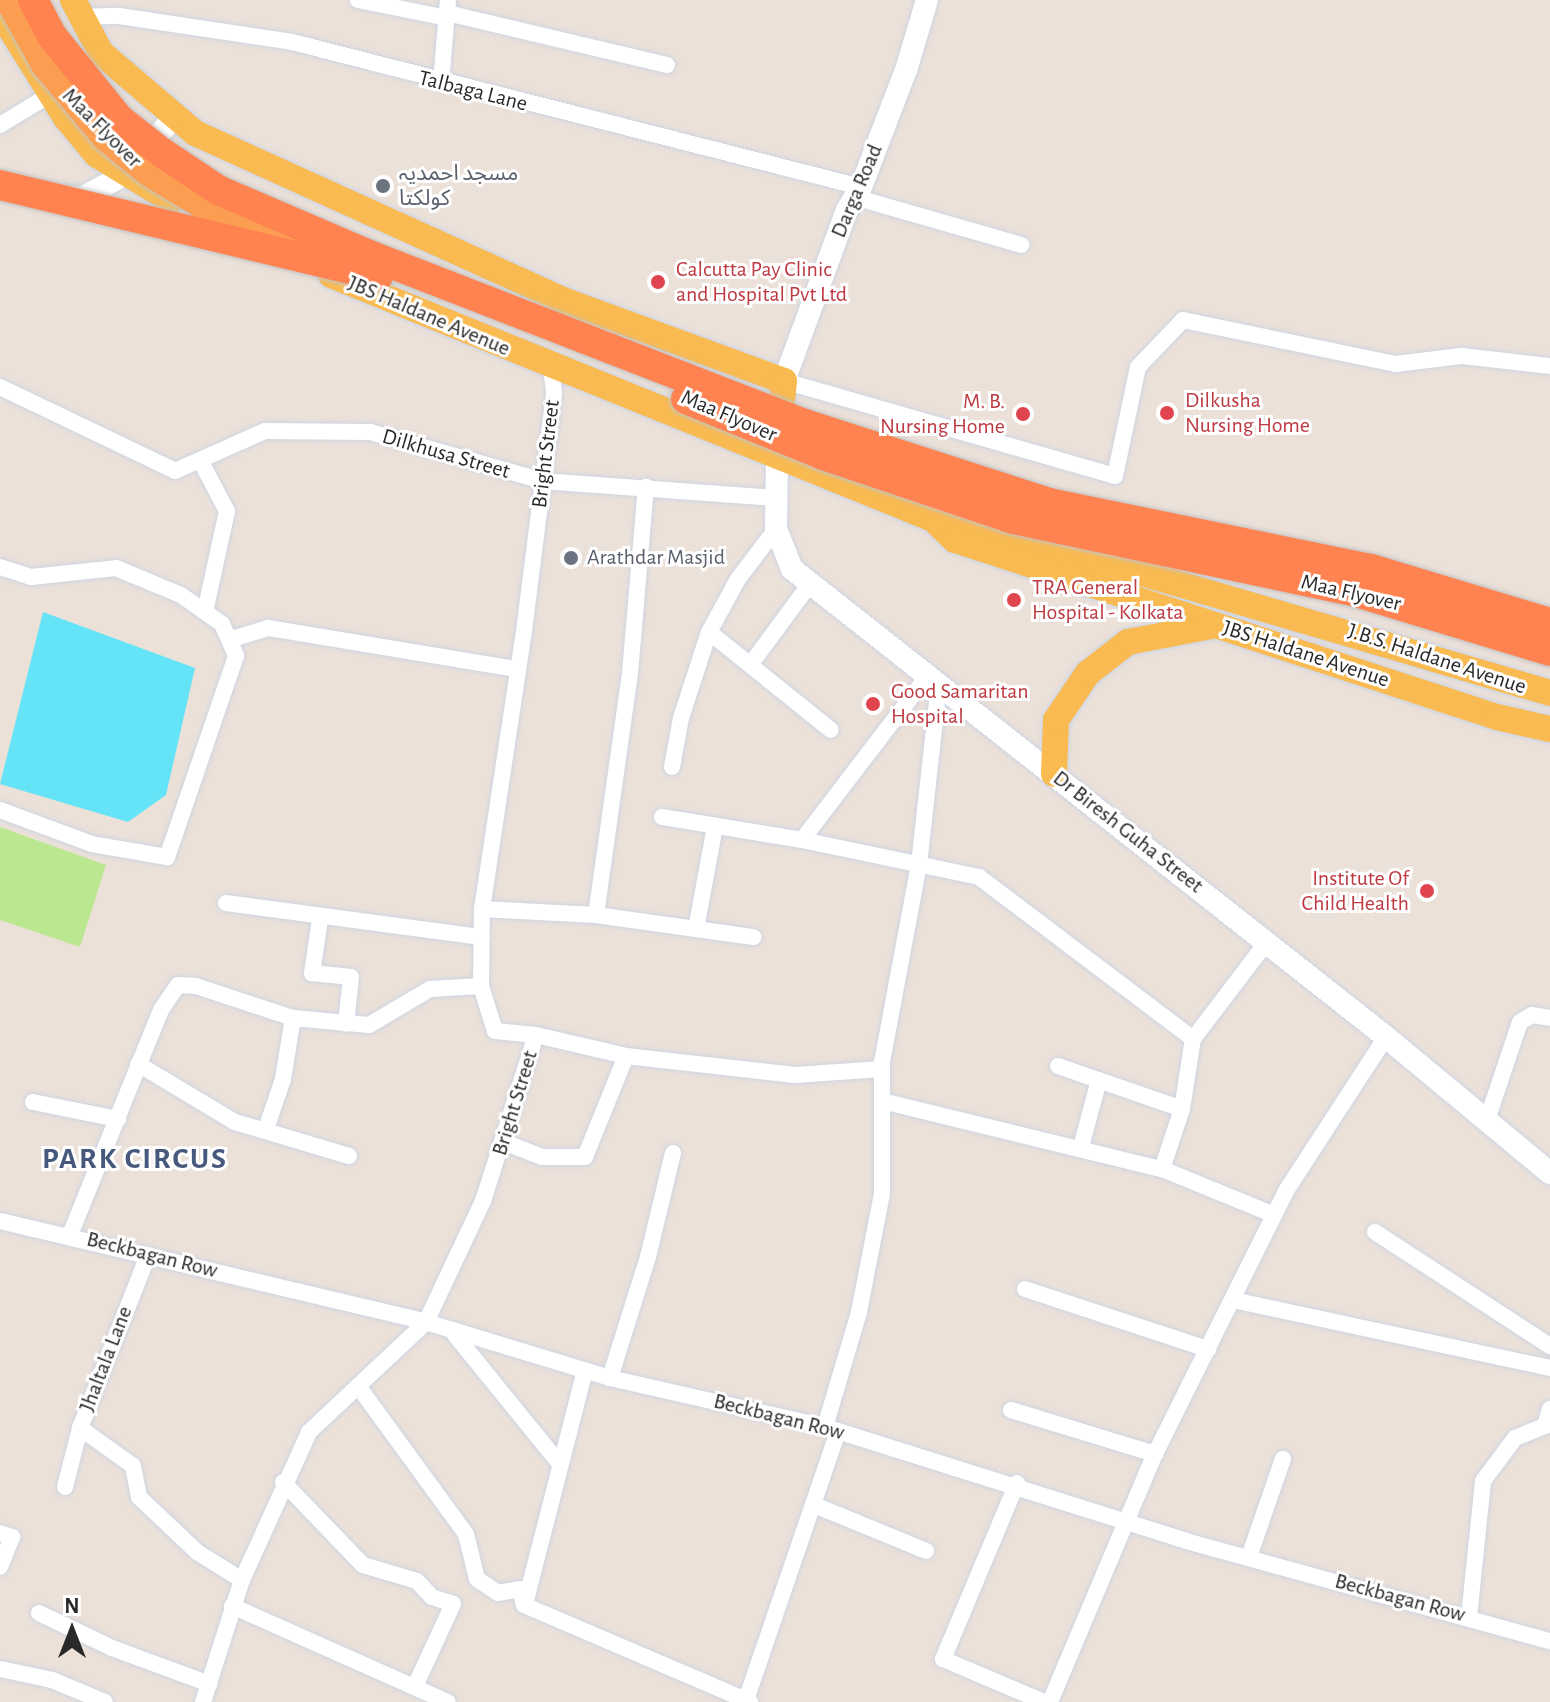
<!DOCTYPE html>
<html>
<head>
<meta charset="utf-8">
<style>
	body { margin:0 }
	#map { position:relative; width:1550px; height:1702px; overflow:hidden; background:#ece1d9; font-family:"Alegreya Sans","Noto Sans Arabic",sans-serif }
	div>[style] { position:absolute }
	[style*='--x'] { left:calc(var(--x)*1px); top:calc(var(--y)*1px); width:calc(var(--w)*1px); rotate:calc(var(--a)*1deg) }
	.green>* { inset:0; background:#bbe791 }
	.water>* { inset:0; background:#64e4f6 }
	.roads { filter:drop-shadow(0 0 2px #ced5e3) drop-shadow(0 0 2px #ced5e3) }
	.minor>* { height:16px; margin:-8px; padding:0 8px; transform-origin:8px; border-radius:8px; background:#fff }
	.secondary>* { height:22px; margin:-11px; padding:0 11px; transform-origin:11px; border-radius:11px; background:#fff }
	.primary>* { height:26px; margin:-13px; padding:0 13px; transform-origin:13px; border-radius:13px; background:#f9ba51 }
	.bridges { filter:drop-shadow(0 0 2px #c3c3c3) drop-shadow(0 0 2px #c3c3c3) }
	.trunk-bridge>* { height:26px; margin:-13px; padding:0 13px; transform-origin:13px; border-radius:13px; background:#fc9e51 }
	.motorway-bridge>* { height:30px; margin:-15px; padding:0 15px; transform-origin:15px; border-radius:15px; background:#ff8351 }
	.dots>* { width:22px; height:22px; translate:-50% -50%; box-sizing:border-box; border:4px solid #fff; border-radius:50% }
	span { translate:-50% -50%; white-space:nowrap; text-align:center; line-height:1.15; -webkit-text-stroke:6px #fff; paint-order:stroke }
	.street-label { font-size:22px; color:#292929 }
	.worship-label { font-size:22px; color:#5b616d }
	.left { translate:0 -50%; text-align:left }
	.health-label { font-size:22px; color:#be3a42 }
	.right { translate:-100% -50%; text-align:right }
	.district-label { font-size:30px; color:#46587c; font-weight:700; letter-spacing:2px }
	.north { position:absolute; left:32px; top:1590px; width:80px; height:80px; -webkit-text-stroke:6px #fff; paint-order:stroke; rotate:0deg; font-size:22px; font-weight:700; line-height:32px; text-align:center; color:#292929 }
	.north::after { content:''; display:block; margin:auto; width:28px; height:36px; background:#292929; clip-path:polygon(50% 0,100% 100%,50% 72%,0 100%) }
</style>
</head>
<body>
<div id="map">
	<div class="green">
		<i style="clip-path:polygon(0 827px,106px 865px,80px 947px,0 920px)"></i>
	</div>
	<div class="water">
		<i style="clip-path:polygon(43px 612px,195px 668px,166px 795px,128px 822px,0 784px)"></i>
	</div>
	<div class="roads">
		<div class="minor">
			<i style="--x:358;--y:0;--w:91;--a:11.4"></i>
			<i style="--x:447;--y:13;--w:226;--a:13.3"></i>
			<i style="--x:82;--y:17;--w:37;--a:-2"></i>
			<i style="--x:119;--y:16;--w:175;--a:8.5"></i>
			<i style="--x:292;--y:42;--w:587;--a:14.3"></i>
			<i style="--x:441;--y:83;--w:83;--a:-85.2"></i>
			<i style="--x:0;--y:125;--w:60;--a:-31.3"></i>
			<i style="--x:854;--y:197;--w:174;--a:16"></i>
			<i style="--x:784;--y:381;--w:344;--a:16"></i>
			<i style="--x:1115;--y:476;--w:111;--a:-78.1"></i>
			<i style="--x:1138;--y:367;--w:65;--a:-46.2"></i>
			<i style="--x:1183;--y:320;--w:217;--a:11.7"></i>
			<i style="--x:1395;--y:364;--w:67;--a:-6.8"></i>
			<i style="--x:1462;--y:356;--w:89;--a:6.5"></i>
			<i style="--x:0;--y:387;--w:194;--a:25.6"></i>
			<i style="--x:175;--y:471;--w:98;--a:-24"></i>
			<i style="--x:265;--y:431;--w:105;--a:0.5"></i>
			<i style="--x:370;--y:432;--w:180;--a:15.8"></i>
			<i style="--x:543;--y:481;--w:232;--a:4.2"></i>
			<i style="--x:200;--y:460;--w:58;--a:62.1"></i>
			<i style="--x:227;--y:511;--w:103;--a:102.3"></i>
			<i style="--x:0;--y:567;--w:33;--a:18"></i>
			<i style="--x:31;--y:577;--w:85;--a:-6"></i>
			<i style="--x:116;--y:568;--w:70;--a:22.6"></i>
			<i style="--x:181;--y:595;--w:50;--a:35.3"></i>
			<i style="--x:222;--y:624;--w:35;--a:66"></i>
			<i style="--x:236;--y:656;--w:213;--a:108.9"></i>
			<i style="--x:167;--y:857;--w:76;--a:-170.2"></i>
			<i style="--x:92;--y:844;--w:98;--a:-159.7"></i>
			<i style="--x:709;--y:632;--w:156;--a:38.8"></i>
			<i style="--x:229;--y:640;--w:41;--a:-17.1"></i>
			<i style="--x:268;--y:628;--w:250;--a:9.4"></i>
			<i style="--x:750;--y:665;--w:101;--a:-53.5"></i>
			<i style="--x:672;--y:767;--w:50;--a:-79.6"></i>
			<i style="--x:681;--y:718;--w:90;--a:-72"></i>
			<i style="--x:709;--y:632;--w:60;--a:-61.3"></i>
			<i style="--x:738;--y:579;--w:63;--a:-52.8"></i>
			<i style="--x:662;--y:817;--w:142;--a:9.3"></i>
			<i style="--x:802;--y:840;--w:208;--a:-52.6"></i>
			<i style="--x:802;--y:840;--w:181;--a:11.8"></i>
			<i style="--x:979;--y:877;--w:268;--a:37.1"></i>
			<i style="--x:226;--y:903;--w:258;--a:7.6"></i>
			<i style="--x:482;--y:909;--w:114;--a:3"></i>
			<i style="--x:596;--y:915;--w:159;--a:8"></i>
			<i style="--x:596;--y:915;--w:244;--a:-82"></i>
			<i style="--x:630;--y:673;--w:187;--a:-85.1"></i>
			<i style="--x:320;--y:919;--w:55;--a:98.4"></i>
			<i style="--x:312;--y:973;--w:39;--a:6"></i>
			<i style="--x:351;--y:977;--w:47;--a:96.1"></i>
			<i style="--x:696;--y:929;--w:105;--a:-79.5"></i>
			<i style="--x:536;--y:1035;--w:92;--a:13.1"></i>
			<i style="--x:626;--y:1056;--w:170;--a:6.4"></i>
			<i style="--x:795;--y:1075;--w:87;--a:-3.9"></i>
			<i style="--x:138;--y:1064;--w:113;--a:30.9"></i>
			<i style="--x:235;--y:1122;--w:119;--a:16.6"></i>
			<i style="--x:1058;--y:1066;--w:131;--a:19.1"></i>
			<i style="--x:1182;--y:1109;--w:63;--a:108.4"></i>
			<i style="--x:882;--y:1101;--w:288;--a:13.7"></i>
			<i style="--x:1162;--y:1169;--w:121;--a:22.3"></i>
			<i style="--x:33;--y:1102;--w:87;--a:11.3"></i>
			<i style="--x:1182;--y:1109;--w:71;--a:-81.1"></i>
			<i style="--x:1193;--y:1039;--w:122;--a:-52.7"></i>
			<i style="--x:1487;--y:1120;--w:103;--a:-71.4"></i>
			<i style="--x:1520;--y:1022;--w:14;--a:-30"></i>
			<i style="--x:1532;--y:1015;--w:18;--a:9"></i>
			<i style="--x:266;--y:1129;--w:53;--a:-71.2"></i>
			<i style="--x:283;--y:1079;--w:62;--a:-80.7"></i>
			<i style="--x:504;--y:1142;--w:41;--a:21.5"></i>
			<i style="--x:542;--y:1157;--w:43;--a:0"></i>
			<i style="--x:585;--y:1157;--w:109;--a:-67.9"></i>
			<i style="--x:1081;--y:1147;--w:69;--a:-75"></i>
			<i style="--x:0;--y:1221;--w:438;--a:13.3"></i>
			<i style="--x:426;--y:1322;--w:192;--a:16.9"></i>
			<i style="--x:610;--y:1378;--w:221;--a:12.8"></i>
			<i style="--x:825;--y:1427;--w:379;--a:17.5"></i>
			<i style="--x:1186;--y:1541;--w:377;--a:15.4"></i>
			<i style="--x:1375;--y:1232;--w:209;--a:33.1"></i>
			<i style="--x:70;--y:1235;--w:243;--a:-68"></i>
			<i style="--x:161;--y:1010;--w:30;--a:-56"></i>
			<i style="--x:178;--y:985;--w:18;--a:3"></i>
			<i style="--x:196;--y:986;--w:102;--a:18.3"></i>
			<i style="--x:293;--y:1018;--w:76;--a:5.3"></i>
			<i style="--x:369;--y:1025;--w:71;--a:-30.5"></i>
			<i style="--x:430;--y:989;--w:51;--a:-3.4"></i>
			<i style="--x:1025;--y:1289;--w:193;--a:18.2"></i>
			<i style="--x:1233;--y:1300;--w:324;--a:12.1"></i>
			<i style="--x:455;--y:1335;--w:165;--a:50.9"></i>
			<i style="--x:610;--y:1378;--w:127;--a:-72.6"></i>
			<i style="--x:648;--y:1257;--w:107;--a:-76.5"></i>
			<i style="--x:358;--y:1386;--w:183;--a:53.9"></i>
			<i style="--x:466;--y:1534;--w:46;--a:76.3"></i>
			<i style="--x:477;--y:1579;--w:25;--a:34"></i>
			<i style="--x:498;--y:1593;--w:22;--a:-10"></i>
			<i style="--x:520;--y:1589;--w:16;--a:76"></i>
			<i style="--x:1011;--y:1410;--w:151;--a:17"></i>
			<i style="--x:825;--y:1427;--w:120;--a:-73.5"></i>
			<i style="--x:859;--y:1312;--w:120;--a:-79"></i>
			<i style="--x:882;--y:1194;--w:132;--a:-90"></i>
			<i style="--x:882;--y:1062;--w:200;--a:-79.4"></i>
			<i style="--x:919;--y:865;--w:182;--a:-83.7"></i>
			<i style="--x:80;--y:1428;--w:65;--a:35.6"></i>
			<i style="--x:133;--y:1466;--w:32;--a:79"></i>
			<i style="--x:139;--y:1497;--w:80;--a:43.5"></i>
			<i style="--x:197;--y:1552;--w:53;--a:31.9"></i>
			<i style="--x:283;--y:1482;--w:115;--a:46.1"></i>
			<i style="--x:363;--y:1565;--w:56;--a:16.5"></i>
			<i style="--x:417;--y:1581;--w:22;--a:47"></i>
			<i style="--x:432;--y:1597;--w:22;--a:18"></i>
			<i style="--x:453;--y:1604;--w:88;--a:114.8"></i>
			<i style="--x:1017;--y:1483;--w:191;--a:112.8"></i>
			<i style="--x:943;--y:1659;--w:110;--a:23.1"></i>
			<i style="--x:65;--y:1487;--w:61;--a:-75.7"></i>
			<i style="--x:80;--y:1428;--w:186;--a:-68.5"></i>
			<i style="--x:814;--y:1505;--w:121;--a:22.3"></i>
			<i style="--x:0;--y:1533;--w:13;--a:18"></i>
			<i style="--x:12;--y:1537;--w:32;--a:112"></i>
			<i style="--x:1249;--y:1557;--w:104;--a:-70.9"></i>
			<i style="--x:525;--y:1604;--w:241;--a:-75.6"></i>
			<i style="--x:524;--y:1605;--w:246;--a:23.2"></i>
			<i style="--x:232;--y:1606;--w:236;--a:24"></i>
			<i style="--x:39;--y:1613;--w:81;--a:25.6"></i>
			<i style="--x:112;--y:1648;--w:104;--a:20.2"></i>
			<i style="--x:1469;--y:1617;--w:137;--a:-84.1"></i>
			<i style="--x:1483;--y:1481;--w:54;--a:-53.3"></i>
			<i style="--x:1515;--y:1438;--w:32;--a:-22"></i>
			<i style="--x:1545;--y:1426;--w:18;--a:-74"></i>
			<i style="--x:0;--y:1669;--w:53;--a:11.9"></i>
			<i style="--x:52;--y:1680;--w:57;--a:22.5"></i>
			<i style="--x:746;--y:1700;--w:284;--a:-71.1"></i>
			<i style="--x:203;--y:1702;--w:128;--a:-72.3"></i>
			<i style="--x:242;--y:1580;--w:162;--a:-65.6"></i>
			<i style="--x:309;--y:1432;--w:161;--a:-43.2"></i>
			<i style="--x:426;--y:1322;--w:134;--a:-64.8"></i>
			<i style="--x:483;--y:1201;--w:174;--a:-72.3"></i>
			<i style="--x:536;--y:1035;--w:41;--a:-174.4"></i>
			<i style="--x:495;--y:1031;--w:47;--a:-107.3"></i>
			<i style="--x:481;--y:986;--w:77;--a:-89.3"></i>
			<i style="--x:482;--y:909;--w:281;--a:-81.4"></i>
			<i style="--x:524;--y:631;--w:241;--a:-82.8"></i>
			<i style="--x:554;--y:392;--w:25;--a:-97"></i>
			<i style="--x:1050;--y:1702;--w:269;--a:-67.1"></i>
			<i style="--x:1155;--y:1454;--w:294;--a:-63.5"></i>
			<i style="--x:1286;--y:1191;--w:184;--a:-57"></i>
		</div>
		<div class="secondary">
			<i style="--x:64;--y:196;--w:18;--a:6"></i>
			<i style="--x:82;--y:198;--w:48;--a:-28.7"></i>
			<i style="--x:124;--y:175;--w:75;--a:-49.3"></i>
			<i style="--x:784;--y:381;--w:182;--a:-69.8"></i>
			<i style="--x:847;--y:210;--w:27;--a:-59"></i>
			<i style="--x:861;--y:187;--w:129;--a:-69"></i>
			<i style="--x:907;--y:67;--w:70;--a:-73.4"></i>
			<i style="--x:777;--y:457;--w:72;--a:90.8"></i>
			<i style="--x:776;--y:529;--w:43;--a:68.2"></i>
			<i style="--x:792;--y:569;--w:756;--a:38.23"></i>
			<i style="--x:1386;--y:1037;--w:213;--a:39.7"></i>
		</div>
		<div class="primary">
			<i style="--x:73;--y:0;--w:60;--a:62.2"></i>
			<i style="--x:101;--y:53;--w:123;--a:40.4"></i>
			<i style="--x:195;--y:133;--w:409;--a:24.4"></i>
			<i style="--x:568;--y:302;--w:230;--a:20.1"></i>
			<i style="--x:784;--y:381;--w:52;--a:95.5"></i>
			<i style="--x:0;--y:12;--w:125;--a:58.1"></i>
			<i style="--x:66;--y:118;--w:48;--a:50"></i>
			<i style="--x:97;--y:155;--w:88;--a:31.5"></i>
			<i style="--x:331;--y:275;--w:650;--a:22.06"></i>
			<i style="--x:933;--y:519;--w:35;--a:5"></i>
			<i style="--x:968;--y:522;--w:607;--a:16.37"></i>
			<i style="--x:933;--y:519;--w:30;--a:44"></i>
			<i style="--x:955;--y:540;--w:570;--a:18.09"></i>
			<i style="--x:1497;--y:717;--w:54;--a:12.8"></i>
			<i style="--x:1054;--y:774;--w:54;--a:-87.9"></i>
			<i style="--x:1056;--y:720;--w:57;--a:-55.8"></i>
			<i style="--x:1088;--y:673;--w:51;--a:-37.8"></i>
			<i style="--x:1128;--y:642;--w:85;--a:-10.9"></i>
		</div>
	</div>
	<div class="bridges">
		<div class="trunk-bridge">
			<i style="--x:8;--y:0;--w:74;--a:61"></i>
			<i style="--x:44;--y:65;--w:95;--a:50.1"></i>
			<i style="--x:105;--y:138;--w:55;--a:39.1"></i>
			<i style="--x:148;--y:173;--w:62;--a:31.1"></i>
			<i style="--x:201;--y:205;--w:103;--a:24.1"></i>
		</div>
		<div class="motorway-bridge">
			<i style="--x:33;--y:0;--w:41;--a:62.2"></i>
			<i style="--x:52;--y:36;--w:107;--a:51.1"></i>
			<i style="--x:119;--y:119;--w:53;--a:38.2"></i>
			<i style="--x:161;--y:152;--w:69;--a:33.7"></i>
			<i style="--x:218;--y:190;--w:164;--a:23.3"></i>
			<i style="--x:369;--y:255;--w:468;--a:21.2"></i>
			<i style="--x:805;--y:424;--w:256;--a:17.9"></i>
			<i style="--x:1049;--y:503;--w:329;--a:11.6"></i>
			<i style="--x:1371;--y:569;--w:187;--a:16.8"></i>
			<i style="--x:0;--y:185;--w:389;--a:13.5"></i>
			<i style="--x:686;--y:399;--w:148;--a:22.2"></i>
			<i style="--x:823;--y:455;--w:200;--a:18.6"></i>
			<i style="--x:1013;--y:519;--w:351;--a:12"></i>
			<i style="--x:1356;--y:592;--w:203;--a:16.9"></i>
		</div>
	</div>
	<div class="dots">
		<i style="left:383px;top:186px;background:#6b7280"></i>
		<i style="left:658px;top:282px;background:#e0444e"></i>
		<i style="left:1167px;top:413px;background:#e0444e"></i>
		<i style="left:1023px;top:414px;background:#e0444e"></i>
		<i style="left:571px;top:558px;background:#6b7280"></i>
		<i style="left:1014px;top:600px;background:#e0444e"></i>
		<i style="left:873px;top:704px;background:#e0444e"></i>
		<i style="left:1427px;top:891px;background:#e0444e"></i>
	</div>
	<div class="street-label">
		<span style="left:473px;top:91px;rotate:14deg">Talbaga Lane</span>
		<span style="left:102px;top:128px;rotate:45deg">Maa Flyover</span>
		<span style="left:857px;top:191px;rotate:-67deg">Darga Road</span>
		<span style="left:429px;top:316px;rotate:23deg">JBS Haldane Avenue</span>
		<span style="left:729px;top:416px;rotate:23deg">Maa Flyover</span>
		<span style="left:446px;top:454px;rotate:16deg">Dilkhusa Street</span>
		<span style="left:546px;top:454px;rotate:-83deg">Bright Street</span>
		<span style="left:1351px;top:593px;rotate:13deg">Maa Flyover</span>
		<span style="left:1306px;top:654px;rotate:18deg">JBS Haldane Avenue</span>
		<span style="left:1437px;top:659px;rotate:18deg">J.B.S. Haldane Avenue</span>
		<span style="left:1128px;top:832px;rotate:38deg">Dr Biresh Guha Street</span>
		<span style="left:515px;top:1103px;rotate:-73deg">Bright Street</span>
		<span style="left:152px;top:1255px;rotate:14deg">Beckbagan Row</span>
		<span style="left:106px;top:1359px;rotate:-69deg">Jhaltala Lane</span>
		<span style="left:779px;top:1417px;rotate:14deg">Beckbagan Row</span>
		<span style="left:1400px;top:1598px;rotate:15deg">Beckbagan Row</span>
	</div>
	<div class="worship-label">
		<span class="left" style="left:399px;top:186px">مسجد احمدیہ<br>کولکتا</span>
		<span class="left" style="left:587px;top:558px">Arathdar Masjid</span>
	</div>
	<div class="health-label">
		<span class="left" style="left:676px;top:282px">Calcutta Pay Clinic<br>and Hospital Pvt Ltd</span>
		<span class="left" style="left:1185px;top:413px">Dilkusha<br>Nursing Home</span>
		<span class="right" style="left:1005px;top:414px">M. B.<br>Nursing Home</span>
		<span class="left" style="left:1032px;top:600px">TRA General<br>Hospital - Kolkata</span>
		<span class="left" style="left:891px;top:704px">Good Samaritan<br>Hospital</span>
		<span class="right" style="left:1409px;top:891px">Institute Of<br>Child Health</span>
	</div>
	<div class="district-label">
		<span style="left:135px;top:1159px">PARK CIRCUS</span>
	</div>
	<div class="north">N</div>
</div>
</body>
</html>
